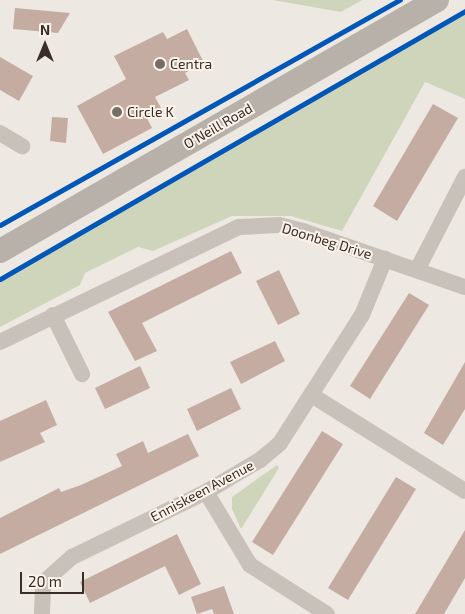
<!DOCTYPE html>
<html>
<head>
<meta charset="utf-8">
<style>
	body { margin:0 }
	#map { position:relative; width:465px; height:614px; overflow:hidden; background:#eee8e2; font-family:"Exo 2",sans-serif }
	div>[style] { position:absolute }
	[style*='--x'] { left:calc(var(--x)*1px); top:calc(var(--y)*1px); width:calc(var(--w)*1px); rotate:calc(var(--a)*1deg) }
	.green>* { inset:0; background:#cfd5ba }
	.building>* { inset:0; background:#c4aca2 }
	.minor>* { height:16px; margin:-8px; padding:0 8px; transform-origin:8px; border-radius:8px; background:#c8c1ba }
	.secondary>* { height:24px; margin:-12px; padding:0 12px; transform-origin:12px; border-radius:12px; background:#b8b1aa }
	.cycleway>* { height:5px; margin:-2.5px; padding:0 2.5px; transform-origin:2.5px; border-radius:2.5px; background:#0057b8 }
	.dots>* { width:14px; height:14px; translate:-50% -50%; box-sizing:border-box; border:2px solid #fbf3e9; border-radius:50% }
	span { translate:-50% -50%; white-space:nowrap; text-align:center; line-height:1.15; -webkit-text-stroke:4px #fbf3e9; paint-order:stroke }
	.poi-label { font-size:14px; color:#392d28 }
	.left { translate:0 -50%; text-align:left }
	.street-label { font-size:14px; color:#392d28 }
	.north { position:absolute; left:20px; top:20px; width:50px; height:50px; -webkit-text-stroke:4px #fbf3e9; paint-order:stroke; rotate:0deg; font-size:14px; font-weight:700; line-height:20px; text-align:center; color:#392d28 }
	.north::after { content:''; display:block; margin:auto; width:18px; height:22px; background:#392d28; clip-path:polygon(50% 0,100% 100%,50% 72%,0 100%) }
	.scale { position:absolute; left:20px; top:572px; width:64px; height:22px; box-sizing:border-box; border:2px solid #392d28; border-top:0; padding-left:6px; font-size:15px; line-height:18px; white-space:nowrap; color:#392d28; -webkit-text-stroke:4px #fbf3e9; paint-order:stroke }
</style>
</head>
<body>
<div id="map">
	<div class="green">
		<i style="clip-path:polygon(273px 0,362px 0,341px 12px)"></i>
		<i style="clip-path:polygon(465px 14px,465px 99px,425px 82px,342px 231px,291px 216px,232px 216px,153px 251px,138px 247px,85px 273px,80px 285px,0 327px,0 282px)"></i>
		<i style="clip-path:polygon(277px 465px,279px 468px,241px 529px,232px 509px,232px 497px)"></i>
	</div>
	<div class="building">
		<i style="clip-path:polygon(15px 8px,70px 13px,58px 33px,13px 29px)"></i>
		<i style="clip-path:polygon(187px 29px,204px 63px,185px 73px,189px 80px,155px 97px,161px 108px,146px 116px,152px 128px,103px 154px,77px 106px,126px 79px,114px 56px,163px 32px,167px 39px)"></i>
		<i style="clip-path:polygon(0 57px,33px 76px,19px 101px,0 90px)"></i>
		<i style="clip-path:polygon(433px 104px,458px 118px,397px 221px,373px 206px)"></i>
		<i style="clip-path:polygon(52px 117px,68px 118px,66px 143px,50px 141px)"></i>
		<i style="clip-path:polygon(231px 251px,242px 273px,142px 323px,157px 351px,135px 361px,108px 312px)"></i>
		<i style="clip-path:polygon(279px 270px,300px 314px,278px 325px,256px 281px)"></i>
		<i style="clip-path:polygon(409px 293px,429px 305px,370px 399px,350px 386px)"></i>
		<i style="clip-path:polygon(275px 341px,285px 361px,241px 384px,230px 362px)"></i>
		<i style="clip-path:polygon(465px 362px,465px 409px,443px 445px,424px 433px)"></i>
		<i style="clip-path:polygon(140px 366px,150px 388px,105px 409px,95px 388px)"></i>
		<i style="clip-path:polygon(231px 388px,241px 409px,197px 431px,187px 409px)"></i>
		<i style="clip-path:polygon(46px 400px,57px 425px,40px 433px,45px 442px,0 462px,0 421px)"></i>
		<i style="clip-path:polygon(322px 431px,343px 444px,273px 555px,252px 542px)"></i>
		<i style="clip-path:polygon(188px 434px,199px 456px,0 554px,0 518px,59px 488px,61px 492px,81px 485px,122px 466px,116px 454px,143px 441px,148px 453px)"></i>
		<i style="clip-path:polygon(396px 477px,416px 489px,348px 600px,328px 588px)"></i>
		<i style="clip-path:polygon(465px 530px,465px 578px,444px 614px,415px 614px)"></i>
		<i style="clip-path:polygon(177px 534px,201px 584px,179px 595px,165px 566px,90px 603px,80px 582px)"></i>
		<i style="clip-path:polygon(224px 586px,234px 614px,214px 614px,212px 609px,197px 614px,191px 597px)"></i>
	</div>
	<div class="minor">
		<i style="--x:0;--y:133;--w:26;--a:31"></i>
		<i style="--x:417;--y:270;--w:105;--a:-62.7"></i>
		<i style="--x:53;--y:315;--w:66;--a:63.8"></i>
		<i style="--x:0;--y:342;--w:265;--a:-25.7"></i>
		<i style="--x:239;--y:227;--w:40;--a:-2.9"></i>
		<i style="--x:279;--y:225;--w:25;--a:14"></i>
		<i style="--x:303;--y:231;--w:171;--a:19.1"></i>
		<i style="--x:313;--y:396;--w:179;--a:32"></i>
		<i style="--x:206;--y:492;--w:85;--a:58.9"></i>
		<i style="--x:250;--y:565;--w:91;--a:32.5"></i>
		<i style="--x:42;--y:614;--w:31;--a:-88"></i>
		<i style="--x:43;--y:583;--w:39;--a:-42"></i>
		<i style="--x:72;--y:557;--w:149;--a:-25.9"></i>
		<i style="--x:206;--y:492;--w:63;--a:-30.7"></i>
		<i style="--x:260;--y:460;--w:26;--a:-40"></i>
		<i style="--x:280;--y:443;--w:152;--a:-57.4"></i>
		<i style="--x:362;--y:315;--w:61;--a:-67.7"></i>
	</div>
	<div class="secondary">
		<i style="--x:0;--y:251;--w:504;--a:-29.87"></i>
	</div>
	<div class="cycleway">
		<i style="--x:0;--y:225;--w:459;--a:-29.4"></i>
		<i style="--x:0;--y:279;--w:537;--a:-29.96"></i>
	</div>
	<div class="dots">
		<i style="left:160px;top:64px;background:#786e69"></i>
		<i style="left:117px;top:112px;background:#786e69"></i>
	</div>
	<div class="poi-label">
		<span class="left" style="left:170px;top:64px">Centra</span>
		<span class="left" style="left:127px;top:112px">Circle K</span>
	</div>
	<div class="street-label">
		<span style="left:218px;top:126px;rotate:-30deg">O'Neill Road</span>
		<span style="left:327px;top:241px;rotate:17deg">Doonbeg Drive</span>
		<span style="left:202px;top:491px;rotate:-28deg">Enniskeen Avenue</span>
	</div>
	<div class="north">N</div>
	<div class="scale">20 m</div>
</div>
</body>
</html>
